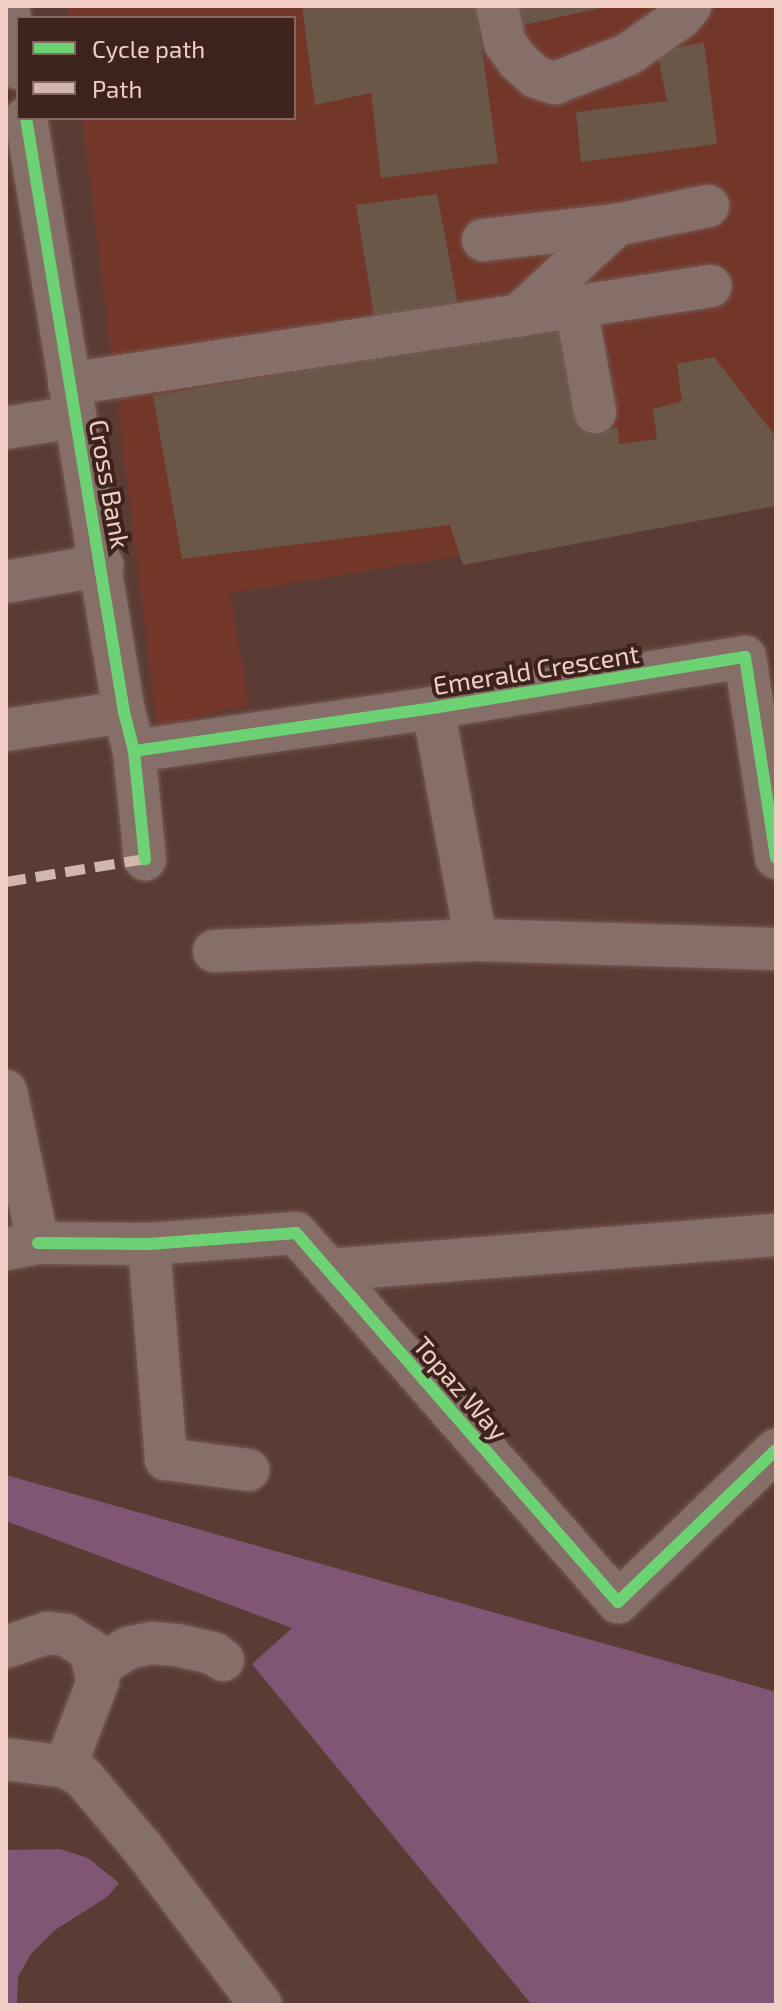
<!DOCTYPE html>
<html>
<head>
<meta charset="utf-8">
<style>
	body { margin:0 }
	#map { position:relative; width:782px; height:2011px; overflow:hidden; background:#5b3c35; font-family:"Exo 2",sans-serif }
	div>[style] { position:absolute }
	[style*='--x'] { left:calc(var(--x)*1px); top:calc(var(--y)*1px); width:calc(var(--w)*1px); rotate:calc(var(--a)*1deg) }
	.built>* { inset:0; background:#73372a }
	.green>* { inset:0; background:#815675 }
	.building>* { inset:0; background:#6a5748 }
	.roads { filter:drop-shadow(0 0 2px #775b54) drop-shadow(0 0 2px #775b54) }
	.minor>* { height:42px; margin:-21px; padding:0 21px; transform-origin:21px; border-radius:21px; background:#866e69 }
	.quiet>* { height:10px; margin-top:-5px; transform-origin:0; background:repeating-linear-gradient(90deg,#d1b7ad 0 20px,transparent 0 30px) }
	.cycleway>* { height:12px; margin:-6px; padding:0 6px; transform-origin:6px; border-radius:6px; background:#6cd273 }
	span { translate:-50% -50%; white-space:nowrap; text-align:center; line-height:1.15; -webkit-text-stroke:8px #3d231d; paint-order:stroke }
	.street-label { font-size:26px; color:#f1cdc4 }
	.frame { position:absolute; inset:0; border:8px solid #f1cdc4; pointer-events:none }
	.legend { position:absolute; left:16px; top:16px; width:280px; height:104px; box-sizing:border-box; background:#3d231d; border:2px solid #856760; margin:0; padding:10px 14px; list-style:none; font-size:24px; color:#f1cdc4 }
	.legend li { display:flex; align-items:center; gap:16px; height:40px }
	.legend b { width:40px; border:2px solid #856760 }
</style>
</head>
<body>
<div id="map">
	<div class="built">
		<i style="clip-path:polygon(68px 6px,776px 6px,776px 505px,230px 593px,249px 705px,157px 727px,82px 118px,294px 118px,294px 18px,69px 18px)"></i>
	</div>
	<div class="green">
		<i style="clip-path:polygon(6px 1475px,776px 1692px,776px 2005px,532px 2005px,252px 1664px,292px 1628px,6px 1521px)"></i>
		<i style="clip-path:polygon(60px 1849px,88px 1858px,119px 1883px,107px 1897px,55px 1930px,31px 1954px,18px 1977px,17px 2005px,6px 2005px,6px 1850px)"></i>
	</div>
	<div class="building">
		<i style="clip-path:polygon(302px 6px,476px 6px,498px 163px,381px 178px,371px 93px,315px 105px)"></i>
		<i style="clip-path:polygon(516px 6px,605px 6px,605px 7px,519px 26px)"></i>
		<i style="clip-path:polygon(704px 42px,717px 144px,581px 162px,576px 112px,667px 101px,657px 52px)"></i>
		<i style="clip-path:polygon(437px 194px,458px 304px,374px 316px,356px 205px)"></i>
		<i style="clip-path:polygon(565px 324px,590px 434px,618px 427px,619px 444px,657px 439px,653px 409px,682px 401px,677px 364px,714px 357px,776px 437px,776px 506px,463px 565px,450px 525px,182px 559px,153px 396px)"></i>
	</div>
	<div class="roads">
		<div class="minor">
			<i style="--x:8;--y:6;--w:63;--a:80.8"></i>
			<i style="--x:497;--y:6;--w:38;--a:78"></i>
			<i style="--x:505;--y:43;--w:22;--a:54"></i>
			<i style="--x:518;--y:61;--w:24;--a:42"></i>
			<i style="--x:536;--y:77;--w:20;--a:18"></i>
			<i style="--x:555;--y:83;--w:77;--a:-21.3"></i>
			<i style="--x:627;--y:55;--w:65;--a:-34.9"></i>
			<i style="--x:680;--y:18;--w:16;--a:-50"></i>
			<i style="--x:26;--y:118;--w:602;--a:80.63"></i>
			<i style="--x:124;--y:712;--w:40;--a:75.6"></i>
			<i style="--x:134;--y:751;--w:109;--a:84.2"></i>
			<i style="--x:483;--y:240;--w:134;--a:-6.4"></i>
			<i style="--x:576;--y:307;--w:107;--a:79.7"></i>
			<i style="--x:518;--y:316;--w:134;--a:-42.9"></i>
			<i style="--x:616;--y:225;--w:94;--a:-11.7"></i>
			<i style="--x:69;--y:384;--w:649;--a:-8.68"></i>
			<i style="--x:6;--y:428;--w:70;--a:-9.1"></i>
			<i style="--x:6;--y:582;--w:98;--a:-9.9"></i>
			<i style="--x:433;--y:708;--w:236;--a:79.5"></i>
			<i style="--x:6;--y:730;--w:119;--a:-8.7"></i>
			<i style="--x:134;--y:751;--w:302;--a:-8.2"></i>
			<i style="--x:433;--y:708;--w:316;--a:-9.3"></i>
			<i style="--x:745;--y:657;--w:203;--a:81.2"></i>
			<i style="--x:214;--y:951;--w:262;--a:-2.4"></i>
			<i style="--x:476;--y:940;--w:300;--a:1.7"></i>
			<i style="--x:6;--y:1091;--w:155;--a:78.1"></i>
			<i style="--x:38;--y:1243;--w:33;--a:169"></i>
			<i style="--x:38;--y:1243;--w:111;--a:0.5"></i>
			<i style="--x:149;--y:1244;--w:147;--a:-4.3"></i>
			<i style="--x:296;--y:1233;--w:490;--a:48.9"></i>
			<i style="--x:618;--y:1602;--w:219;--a:-43.9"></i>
			<i style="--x:149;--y:1244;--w:216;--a:85.5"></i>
			<i style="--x:166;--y:1459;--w:83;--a:7.6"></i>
			<i style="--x:329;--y:1270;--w:448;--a:-4.5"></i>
			<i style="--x:6;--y:1647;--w:43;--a:-18.9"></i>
			<i style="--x:47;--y:1633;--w:19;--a:6"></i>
			<i style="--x:66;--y:1635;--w:28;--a:32"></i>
			<i style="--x:90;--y:1650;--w:32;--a:76"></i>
			<i style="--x:98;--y:1681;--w:92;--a:111"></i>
			<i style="--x:97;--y:1668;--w:37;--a:-33"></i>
			<i style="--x:128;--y:1648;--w:25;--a:-12"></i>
			<i style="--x:152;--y:1643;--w:25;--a:5"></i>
			<i style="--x:177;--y:1645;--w:39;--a:13"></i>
			<i style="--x:215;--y:1654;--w:10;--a:37"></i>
			<i style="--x:6;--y:1759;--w:60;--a:7.7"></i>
			<i style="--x:65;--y:1767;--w:21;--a:29"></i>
			<i style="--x:83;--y:1777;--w:90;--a:50"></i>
			<i style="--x:141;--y:1846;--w:199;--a:53"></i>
		</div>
	</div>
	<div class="quiet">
		<i style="--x:6;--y:882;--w:141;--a:-9.4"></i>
	</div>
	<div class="cycleway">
		<i style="--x:26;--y:118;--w:602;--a:80.63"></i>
		<i style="--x:124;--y:712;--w:40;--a:75.6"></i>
		<i style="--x:134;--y:751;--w:109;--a:84.2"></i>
		<i style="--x:134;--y:751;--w:302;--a:-8.2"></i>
		<i style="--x:433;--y:708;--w:316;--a:-9.3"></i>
		<i style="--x:745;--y:657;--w:203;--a:81.2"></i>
		<i style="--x:38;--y:1243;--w:111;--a:0.5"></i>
		<i style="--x:149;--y:1244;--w:147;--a:-4.3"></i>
		<i style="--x:296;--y:1233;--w:490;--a:48.9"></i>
		<i style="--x:618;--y:1602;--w:219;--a:-43.9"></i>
	</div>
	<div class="street-label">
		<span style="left:110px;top:484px;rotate:80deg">Cross Bank</span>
		<span style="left:536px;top:669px;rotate:-9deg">Emerald Crescent</span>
		<span style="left:461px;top:1388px;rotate:49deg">Topaz Way</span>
	</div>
	<div class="frame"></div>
	<ul class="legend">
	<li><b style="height:10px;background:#6cd273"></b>Cycle path</li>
	<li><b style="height:10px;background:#d1b7ad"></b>Path</li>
	</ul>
</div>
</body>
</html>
